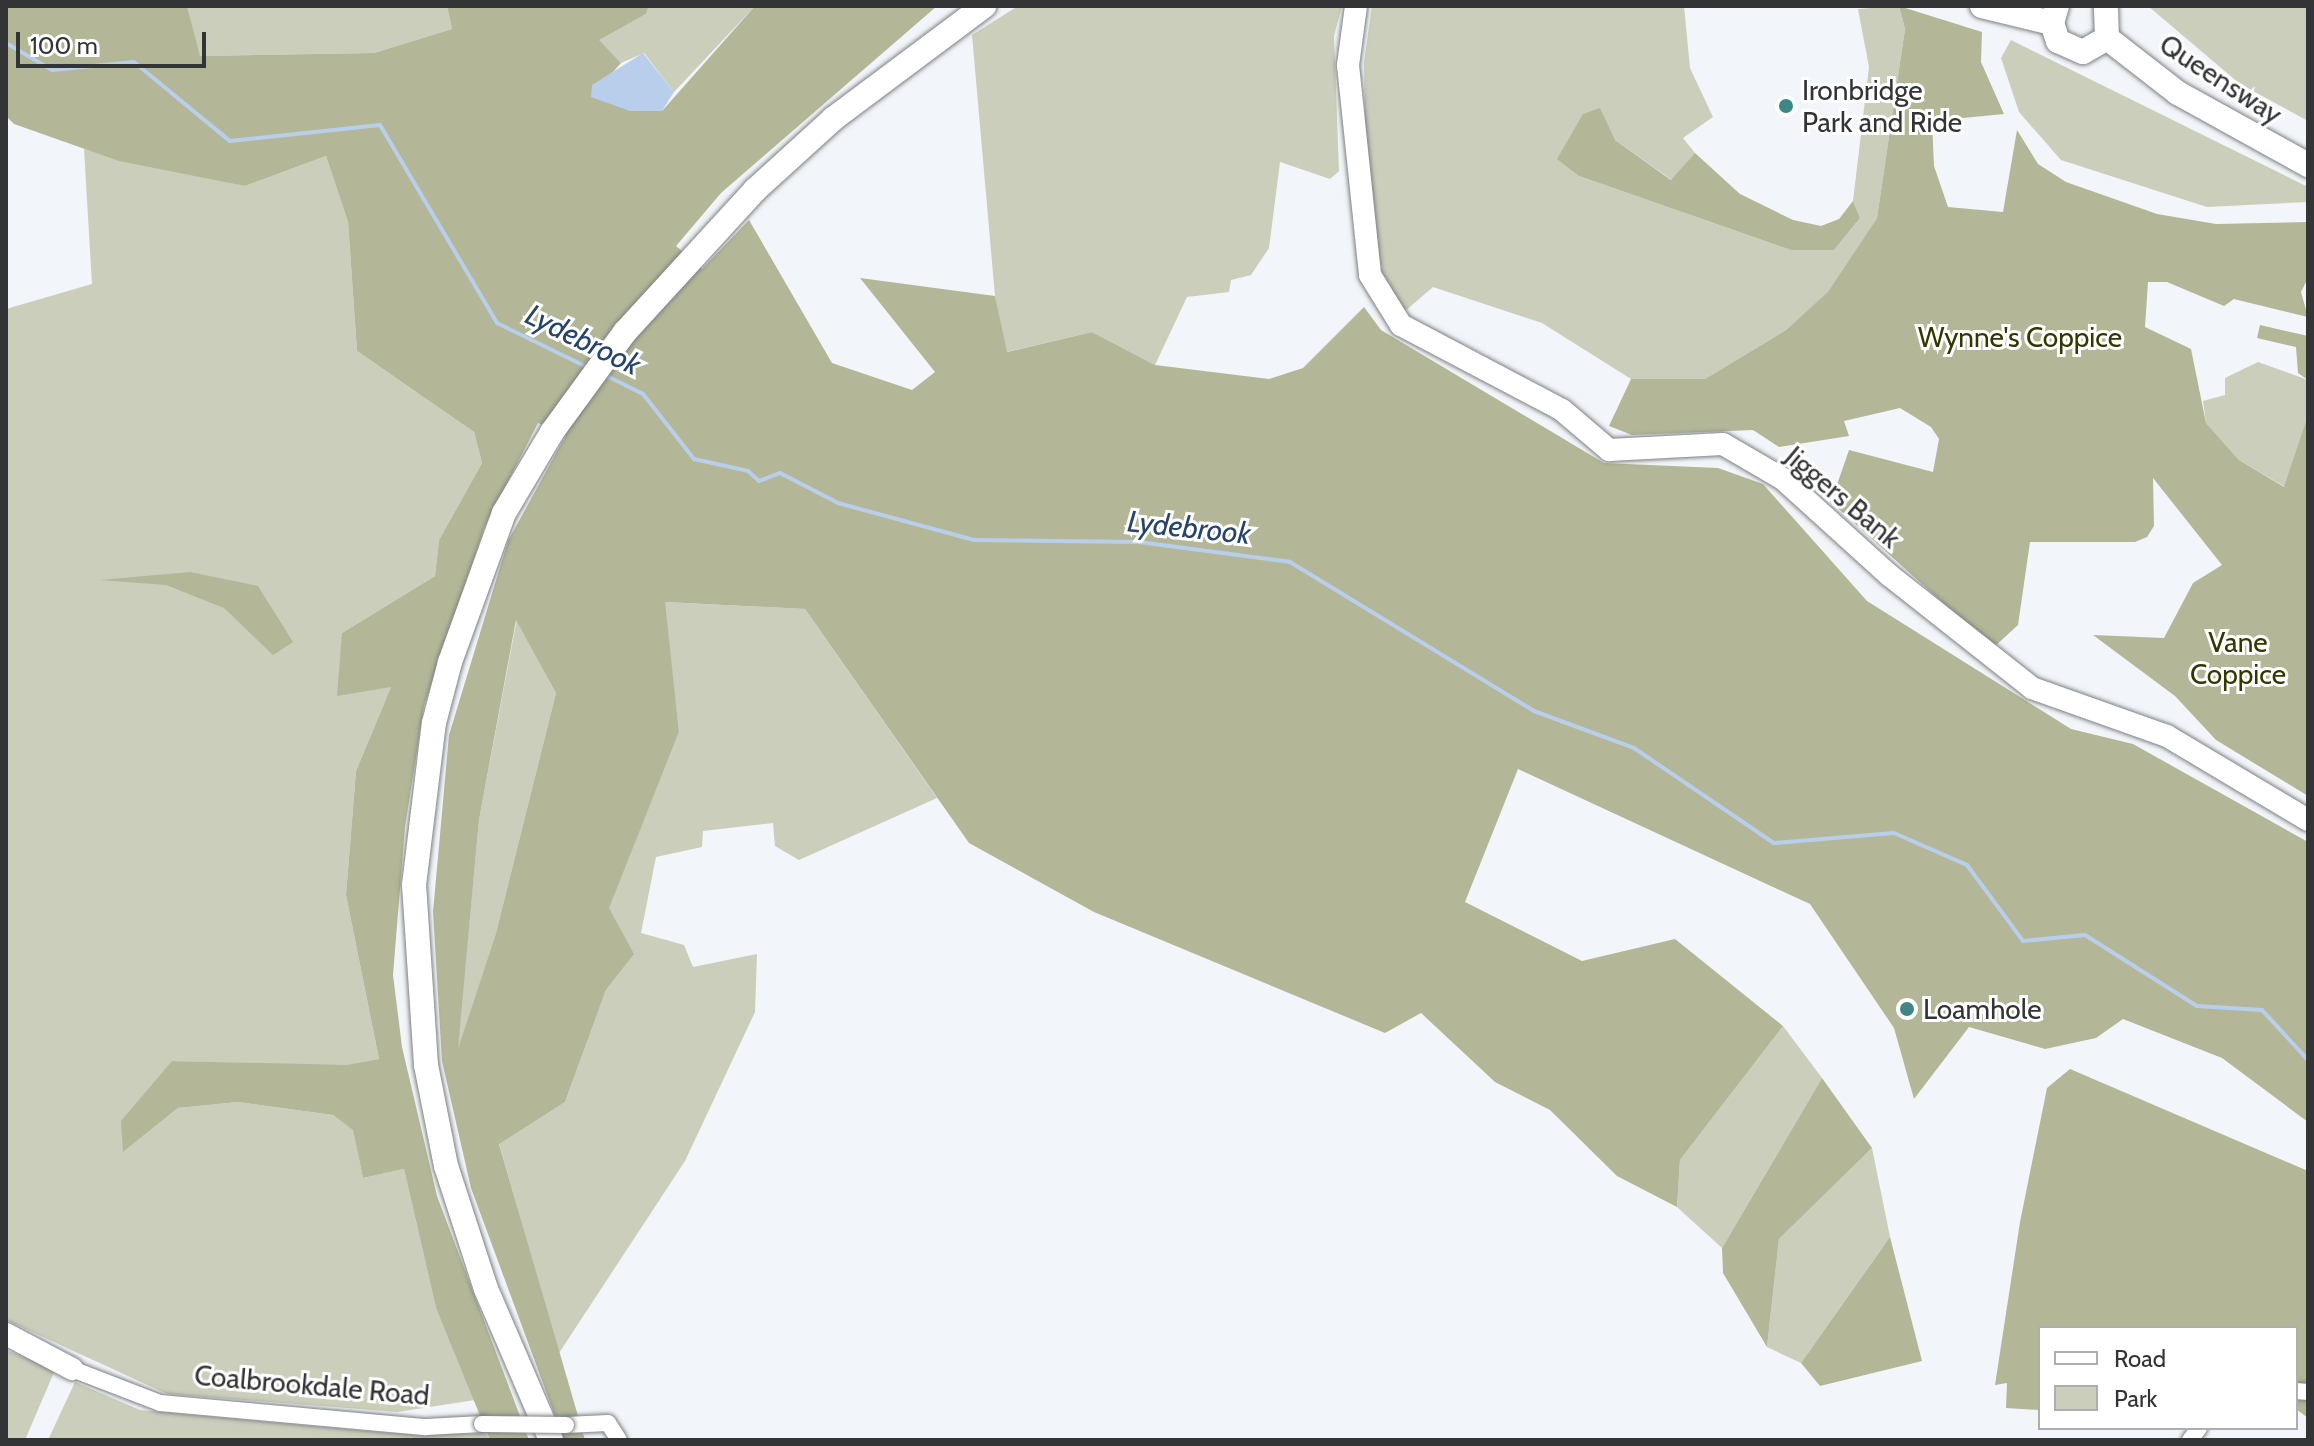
<!DOCTYPE html>
<html>
<head>
<meta charset="utf-8">
<style>
	body { margin:0 }
	#map { position:relative; width:2314px; height:1446px; overflow:hidden; background:#f2f5f9; font-family:Cabin,sans-serif }
	div>[style] { position:absolute }
	[style*='--x'] { left:calc(var(--x)*1px); top:calc(var(--y)*1px); width:calc(var(--w)*1px); rotate:calc(var(--a)*1deg) }
	.green>* { inset:0; background:#cbceba }
	.forest>* { inset:0; background:#b3b797 }
	.water>* { inset:0; background:#b9ceea }
	.stream>* { height:4px; margin:-2px; padding:0 2px; transform-origin:2px; border-radius:2px; background:#b9ceea }
	.roads { filter:drop-shadow(0 0 2px #7d8083) drop-shadow(0 0 2px #7d8083) }
	.street>* { height:16px; margin:-8px; padding:0 8px; transform-origin:8px; border-radius:8px; background:#fff }
	.secondary>* { height:22px; margin:-11px; padding:0 11px; transform-origin:11px; border-radius:11px; background:#fff }
	.primary>* { height:24px; margin:-12px; padding:0 12px; transform-origin:12px; border-radius:12px; background:#fff }
	.bridges { filter:drop-shadow(0 0 2px #7d8083) drop-shadow(0 0 2px #7d8083) }
	.street-bridge>* { height:16px; margin:-8px; padding:0 8px; transform-origin:8px; border-radius:8px; background:#fff }
	.dots>* { width:22px; height:22px; translate:-50% -50%; box-sizing:border-box; border:4px solid #fff; border-radius:50% }
	span { translate:-50% -50%; white-space:nowrap; text-align:center; line-height:1.15; -webkit-text-stroke:6px #fff; paint-order:stroke }
	.street-label { font-size:28px; color:#333436 }
	.poi-label { font-size:28px; color:#333436 }
	.left { translate:0 -50%; text-align:left }
	.park-label { font-size:28px; color:#333700 }
	.water-label { font-size:30px; color:#27446b; font-style:italic }
	.frame { position:absolute; inset:0; border:8px solid #333436; pointer-events:none }
	.legend { position:absolute; left:2038px; top:1326px; width:260px; height:104px; box-sizing:border-box; background:#fff; border:2px solid #adaeaf; margin:0; padding:10px 14px; list-style:none; font-size:24px; color:#333436 }
	.legend li { display:flex; align-items:center; gap:16px; height:40px }
	.legend b { width:40px; border:2px solid #adaeaf }
	.scale { position:absolute; left:16px; top:32px; width:190px; height:36px; box-sizing:border-box; border:4px solid #333436; border-top:0; padding-left:10px; font-size:24px; line-height:28px; white-space:nowrap; color:#333436; -webkit-text-stroke:6px #fff; paint-order:stroke }
</style>
</head>
<body>
<div id="map">
	<div class="green">
		<i style="clip-path:polygon(187px 6px,447px 6px,452px 29px,374px 53px,199px 56px)"></i>
		<i style="clip-path:polygon(649px 6px,755px 6px,674px 92px,644px 53px,621px 63px,598px 40px,646px 14px)"></i>
		<i style="clip-path:polygon(1018px 6px,1342px 6px,1334px 36px,1339px 171px,1330px 179px,1280px 162px,1269px 248px,1251px 275px,1231px 280px,1229px 292px,1187px 297px,1155px 365px,1092px 332px,1006px 352px,995px 296px,972px 35px)"></i>
		<i style="clip-path:polygon(1372px 6px,1684px 6px,1690px 68px,1713px 117px,1683px 138px,1695px 153px,1672px 180px,1615px 140px,1579px 176px,1791px 250px,1834px 250px,1860px 218px,1853px 201px,1869px 67px,1858px 9px,1899px 6px,1905px 29px,1877px 218px,1828px 293px,1786px 330px,1705px 379px,1631px 379px,1542px 323px,1433px 287px,1405px 311px,1383px 278px,1366px 180px,1364px 62px)"></i>
		<i style="clip-path:polygon(2148px 6px,2308px 6px,2308px 121px,2240px 84px)"></i>
		<i style="clip-path:polygon(2011px 40px,2308px 187px,2308px 202px,2207px 207px,2061px 160px,2019px 112px,2001px 58px)"></i>
		<i style="clip-path:polygon(84px 149px,245px 186px,326px 156px,348px 222px,357px 351px,474px 432px,482px 463px,439px 540px,435px 576px,342px 633px,391px 687px,356px 771px,346px 895px,379px 1059px,346px 1066px,172px 1061px,124px 1151px,178px 1108px,238px 1102px,333px 1115px,353px 1129px,363px 1178px,404px 1169px,436px 1308px,475px 1400px,397px 1412px,167px 1394px,6px 1320px,6px 309px,92px 284px)"></i>
		<i style="clip-path:polygon(2258px 362px,2308px 380px,2308px 415px,2285px 487px,2239px 460px,2206px 423px,2203px 401px,2225px 395px,2225px 378px)"></i>
		<i style="clip-path:polygon(664px 602px,805px 609px,937px 798px,799px 860px,775px 846px,773px 823px,703px 831px,702px 847px,656px 857px,641px 933px,684px 945px,693px 967px,757px 954px,755px 1012px,685px 1161px,559px 1353px,499px 1143px,565px 1102px,606px 990px,633px 955px,608px 908px,679px 732px)"></i>
		<i style="clip-path:polygon(517px 618px,556px 693px,496px 933px,457px 1054px,479px 820px)"></i>
		<i style="clip-path:polygon(1783px 1026px,1822px 1078px,1722px 1248px,1677px 1207px,1680px 1160px)"></i>
		<i style="clip-path:polygon(1872px 1148px,1890px 1237px,1801px 1363px,1767px 1347px,1779px 1239px)"></i>
		<i style="clip-path:polygon(6px 1350px,55px 1370px,25px 1440px,6px 1440px)"></i>
		<i style="clip-path:polygon(75px 1382px,140px 1410px,389px 1433px,487px 1434px,490px 1440px,48px 1440px)"></i>
	</div>
	<div class="forest">
		<i style="clip-path:polygon(evenodd,6px 6px,187px 6px,200px 56px,374px 53px,452px 29px,447px 6px,649px 6px,646px 14px,599px 40px,621px 63px,604px 82px,592px 85px,630px 111px,662px 111px,755px 6px,937px 6px,721px 193px,676px 246px,702px 269px,749px 220px,832px 363px,912px 390px,935px 372px,860px 278px,995px 296px,1007px 352px,1092px 332px,1155px 365px,1269px 379px,1303px 368px,1364px 307px,1381px 330px,1604px 463px,1718px 468px,1763px 484px,1867px 601px,2071px 729px,2133px 744px,2308px 842px,2308px 1122px,2222px 1058px,2123px 1019px,2096px 1038px,2045px 1049px,1969px 1027px,1914px 1099px,1894px 1028px,1810px 904px,1518px 769px,1465px 902px,1582px 961px,1675px 939px,1783px 1026px,1680px 1160px,1677px 1207px,1617px 1176px,1550px 1110px,1495px 1082px,1421px 1013px,1385px 1033px,1094px 912px,969px 843px,805px 609px,665px 602px,679px 732px,609px 908px,634px 954px,606px 990px,565px 1102px,499px 1144px,585px 1440px,564px 1440px,471px 1188px,442px 1061px,433px 912px,449px 735px,508px 541px,566px 435px,538px 423px,485px 526px,424px 706px,405px 827px,393px 975px,402px 1047px,437px 1196px,529px 1440px,490px 1440px,436px 1308px,404px 1169px,363px 1178px,353px 1130px,333px 1115px,238px 1102px,178px 1108px,123px 1152px,121px 1121px,172px 1061px,347px 1065px,379px 1059px,346px 895px,356px 771px,391px 687px,337px 696px,342px 633px,435px 576px,439px 540px,482px 463px,474px 432px,357px 351px,348px 222px,326px 156px,245px 186px,119px 161px,14px 124px,6px 116px,6px 6px,516px 620px,556px 693px,496px 933px,458px 1049px,479px 820px,516px 620px)"></i>
		<i style="clip-path:polygon(1899px 6px,1982px 32px,1981px 62px,2004px 114px,1932px 121px,1934px 166px,1948px 207px,2003px 212px,2017px 130px,2038px 164px,2066px 182px,2157px 214px,2216px 224px,2308px 222px,2308px 278px,2301px 292px,2308px 317px,2234px 299px,2224px 306px,2167px 282px,2148px 282px,2145px 327px,2191px 349px,2206px 423px,2239px 460px,2284px 487px,2308px 415px,2308px 796px,2216px 740px,2175px 696px,2093px 635px,2164px 638px,2193px 583px,2222px 565px,2153px 478px,2154px 526px,2147px 537px,2135px 542px,2030px 542px,2018px 625px,1993px 648px,1831px 502px,1849px 450px,1933px 472px,1939px 439px,1931px 427px,1900px 408px,1844px 421px,1849px 436px,1779px 447px,1753px 430px,1632px 435px,1609px 426px,1631px 379px,1705px 379px,1786px 330px,1828px 292px,1877px 218px,1905px 29px)"></i>
		<i style="clip-path:polygon(1600px 108px,1615px 140px,1671px 180px,1695px 153px,1740px 194px,1793px 220px,1821px 226px,1839px 219px,1853px 201px,1860px 218px,1834px 250px,1791px 250px,1579px 176px,1557px 159px,1583px 114px)"></i>
		<i style="clip-path:polygon(2260px 325px,2308px 336px,2308px 380px,2298px 373px,2296px 347px,2257px 338px)"></i>
		<i style="clip-path:polygon(190px 572px,258px 586px,293px 642px,273px 655px,224px 608px,166px 585px,100px 580px)"></i>
		<i style="clip-path:polygon(2070px 1069px,2308px 1171px,2308px 1418px,2296px 1409px,2296px 1328px,2040px 1328px,2040px 1410px,2006px 1408px,2007px 1383px,1995px 1385px,2020px 1222px,2047px 1088px)"></i>
		<i style="clip-path:polygon(1822px 1078px,1872px 1148px,1779px 1239px,1767px 1347px,1723px 1273px,1722px 1248px)"></i>
		<i style="clip-path:polygon(1890px 1237px,1922px 1361px,1820px 1386px,1801px 1363px)"></i>
	</div>
	<div class="water">
		<i style="clip-path:polygon(643px 53px,674px 92px,662px 111px,630px 111px,591px 97px,592px 85px)"></i>
	</div>
	<div class="stream">
		<i style="--x:6;--y:43;--w:53;--a:30.4"></i>
		<i style="--x:52;--y:70;--w:82;--a:-5.6"></i>
		<i style="--x:134;--y:62;--w:124;--a:39.5"></i>
		<i style="--x:230;--y:141;--w:151;--a:-6.1"></i>
		<i style="--x:380;--y:125;--w:230;--a:59.4"></i>
		<i style="--x:497;--y:323;--w:100;--a:26.1"></i>
		<i style="--x:603;--y:374;--w:45;--a:26.6"></i>
		<i style="--x:643;--y:394;--w:83;--a:51.9"></i>
		<i style="--x:694;--y:459;--w:55;--a:12.5"></i>
		<i style="--x:748;--y:471;--w:15;--a:42"></i>
		<i style="--x:759;--y:481;--w:22;--a:-21"></i>
		<i style="--x:780;--y:473;--w:65;--a:27.3"></i>
		<i style="--x:838;--y:503;--w:141;--a:15.2"></i>
		<i style="--x:974;--y:540;--w:165;--a:0.7"></i>
		<i style="--x:1139;--y:542;--w:152;--a:7.5"></i>
		<i style="--x:1290;--y:562;--w:286;--a:31.4"></i>
		<i style="--x:1534;--y:711;--w:107;--a:20.3"></i>
		<i style="--x:1634;--y:748;--w:169;--a:34.2"></i>
		<i style="--x:1774;--y:843;--w:120;--a:-4.8"></i>
		<i style="--x:1894;--y:833;--w:80;--a:23.7"></i>
		<i style="--x:1967;--y:865;--w:94;--a:53.6"></i>
		<i style="--x:2023;--y:941;--w:62;--a:-5.5"></i>
		<i style="--x:2085;--y:935;--w:133;--a:32.4"></i>
		<i style="--x:2197;--y:1006;--w:65;--a:3.5"></i>
		<i style="--x:2262;--y:1010;--w:68;--a:47.4"></i>
	</div>
	<div class="roads">
		<div class="street">
			<i style="--x:72;--y:1369;--w:94;--a:21.1"></i>
			<i style="--x:160;--y:1403;--w:267;--a:5.2"></i>
			<i style="--x:426;--y:1427;--w:56;--a:-3.1"></i>
			<i style="--x:2296;--y:1391;--w:12;--a:5"></i>
			<i style="--x:566;--y:1425;--w:42;--a:-2.7"></i>
			<i style="--x:608;--y:1423;--w:20;--a:57"></i>
			<i style="--x:2190;--y:1440;--w:15;--a:-53"></i>
		</div>
		<div class="secondary">
			<i style="--x:1356;--y:6;--w:60;--a:97.7"></i>
			<i style="--x:1348;--y:65;--w:211;--a:84"></i>
			<i style="--x:1370;--y:275;--w:59;--a:58.2"></i>
			<i style="--x:1401;--y:325;--w:182;--a:27.8"></i>
			<i style="--x:1562;--y:410;--w:62;--a:40.4"></i>
			<i style="--x:1609;--y:450;--w:114;--a:-3"></i>
			<i style="--x:1723;--y:444;--w:69;--a:30.3"></i>
			<i style="--x:1783;--y:479;--w:143;--a:42.2"></i>
			<i style="--x:1889;--y:575;--w:182;--a:38.3"></i>
			<i style="--x:2032;--y:688;--w:143;--a:19.6"></i>
			<i style="--x:2167;--y:736;--w:164;--a:30.8"></i>
			<i style="--x:6;--y:1334;--w:75;--a:27.9"></i>
		</div>
		<div class="primary">
			<i style="--x:1982;--y:6;--w:72;--a:13.7"></i>
			<i style="--x:2057;--y:6;--w:18;--a:106"></i>
			<i style="--x:2052;--y:23;--w:19;--a:72"></i>
			<i style="--x:2058;--y:41;--w:27;--a:24"></i>
			<i style="--x:2083;--y:52;--w:28;--a:-30"></i>
			<i style="--x:2107;--y:38;--w:32;--a:-92"></i>
			<i style="--x:2107;--y:38;--w:90;--a:37.8"></i>
			<i style="--x:2178;--y:93;--w:149;--a:29"></i>
			<i style="--x:551;--y:1440;--w:164;--a:-113.3"></i>
			<i style="--x:486;--y:1289;--w:129;--a:-108"></i>
			<i style="--x:446;--y:1166;--w:103;--a:-101.2"></i>
			<i style="--x:426;--y:1065;--w:180;--a:-93.8"></i>
			<i style="--x:414;--y:885;--w:163;--a:-83"></i>
			<i style="--x:434;--y:723;--w:63;--a:-75.3"></i>
			<i style="--x:450;--y:662;--w:158;--a:-70.1"></i>
			<i style="--x:504;--y:513;--w:94;--a:-59.3"></i>
			<i style="--x:552;--y:432;--w:124;--a:-53.9"></i>
			<i style="--x:625;--y:332;--w:193;--a:-47.5"></i>
			<i style="--x:755;--y:190;--w:105;--a:-42.3"></i>
			<i style="--x:833;--y:119;--w:189;--a:-36.8"></i>
		</div>
	</div>
	<div class="bridges">
		<div class="street-bridge">
			<i style="--x:482;--y:1424;--w:84;--a:0.7"></i>
		</div>
	</div>
	<div class="dots">
		<i style="left:1786px;top:106px;background:#3f8786"></i>
		<i style="left:1907px;top:1009px;background:#3f8786"></i>
	</div>
	<div class="street-label">
		<span style="left:2221px;top:79px;rotate:33deg">Queensway</span>
		<span style="left:1843px;top:497px;rotate:40deg">Jiggers Bank</span>
		<span style="left:312px;top:1385px;rotate:5deg">Coalbrookdale Road</span>
	</div>
	<div class="poi-label">
		<span class="left" style="left:1802px;top:106px">Ironbridge<br>Park and Ride</span>
		<span class="left" style="left:1923px;top:1009px">Loamhole</span>
	</div>
	<div class="park-label">
		<span style="left:2020px;top:337px">Wynne's Coppice</span>
		<span style="left:2238px;top:658px">Vane<br>Coppice</span>
	</div>
	<div class="water-label">
		<span style="left:583px;top:340px;rotate:26deg">Lydebrook</span>
		<span style="left:1189px;top:528px;rotate:6deg">Lydebrook</span>
	</div>
	<div class="frame"></div>
	<ul class="legend">
	<li><b style="height:10px;background:#fff"></b>Road</li>
	<li><b style="height:22px;background:#cbceba"></b>Park</li>
	</ul>
	<div class="scale">100 m</div>
</div>
</body>
</html>
